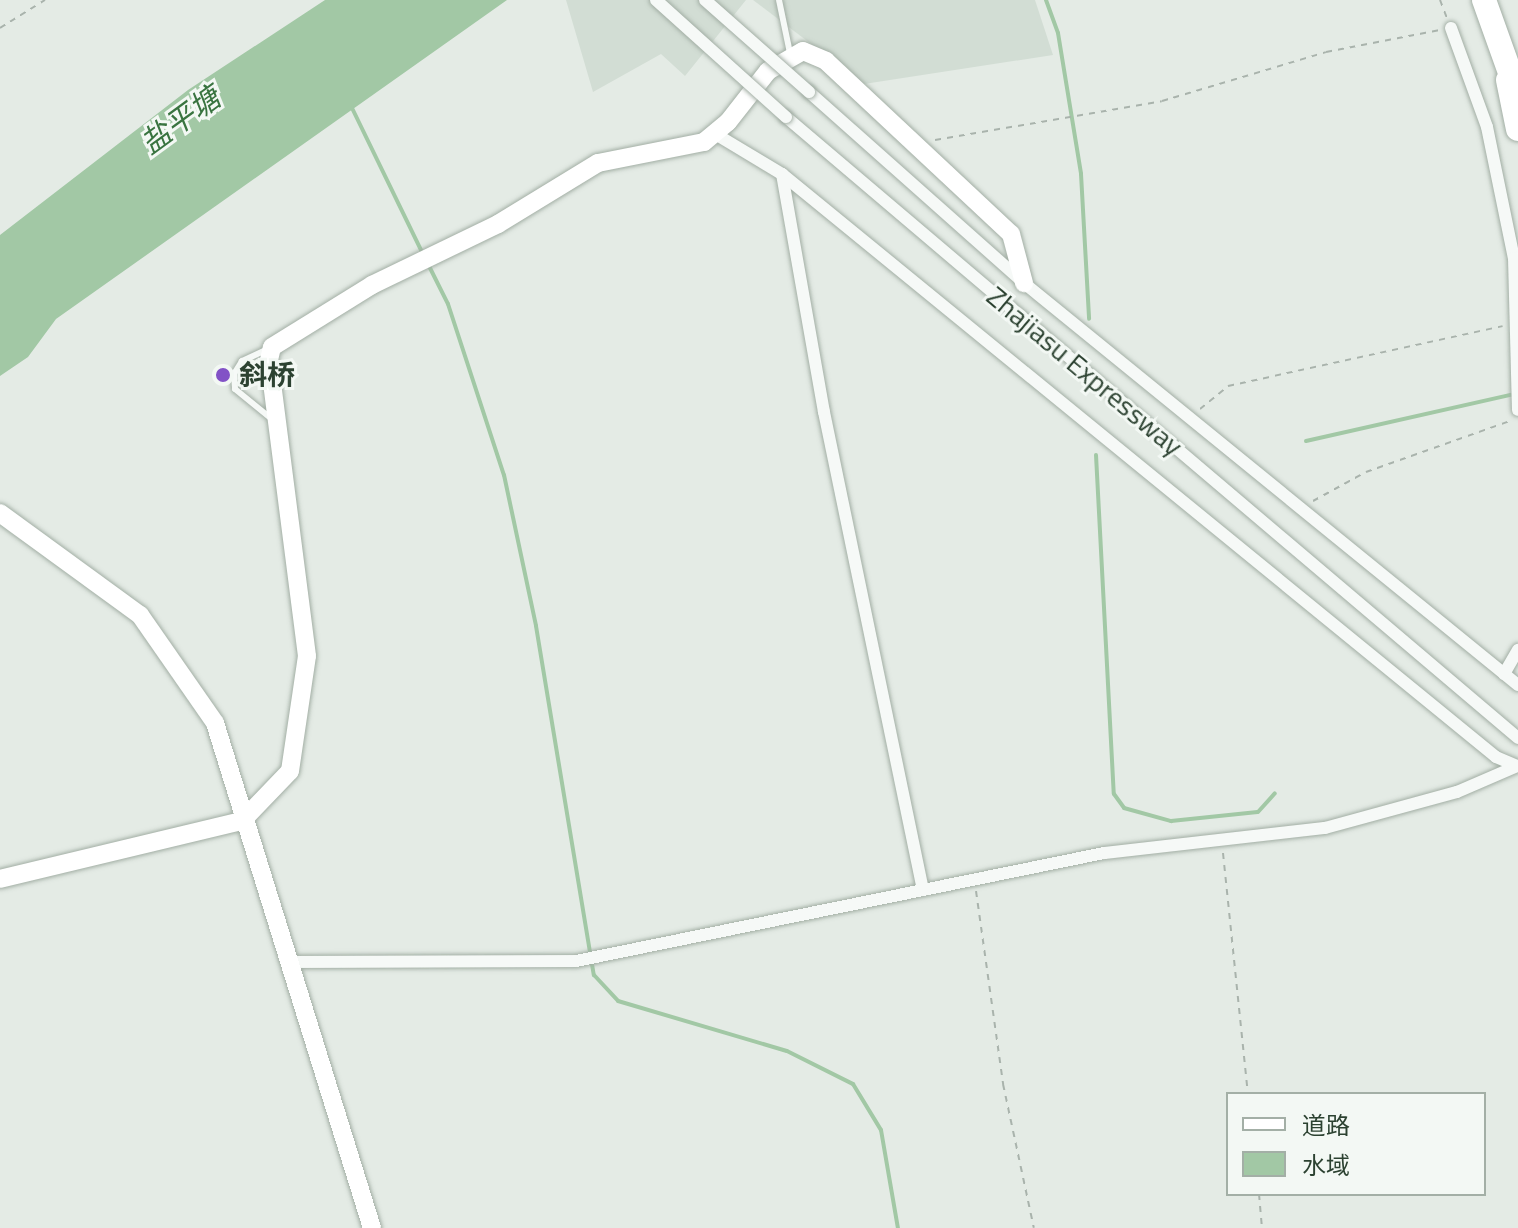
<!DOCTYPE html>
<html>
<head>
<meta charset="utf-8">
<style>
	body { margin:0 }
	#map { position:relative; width:1518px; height:1228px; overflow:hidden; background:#e4ebe5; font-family:"Titillium Web","Noto Sans SC",sans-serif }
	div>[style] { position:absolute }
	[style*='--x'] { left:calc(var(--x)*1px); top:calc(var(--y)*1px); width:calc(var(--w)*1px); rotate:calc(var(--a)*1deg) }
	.built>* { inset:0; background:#d2ddd4 }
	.water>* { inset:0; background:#a2c8a5 }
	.stream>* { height:4px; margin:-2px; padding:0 2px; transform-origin:2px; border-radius:2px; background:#a2c8a5 }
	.path>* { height:2px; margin-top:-1px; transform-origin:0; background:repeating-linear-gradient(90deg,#a9b3ac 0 6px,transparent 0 12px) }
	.roads { filter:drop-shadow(0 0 2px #a2aea4) drop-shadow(0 0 2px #a2aea4) }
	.lane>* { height:6px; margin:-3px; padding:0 3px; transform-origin:3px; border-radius:3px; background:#f6f9f7 }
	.street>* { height:12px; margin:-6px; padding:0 6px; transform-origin:6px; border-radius:6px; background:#f6f9f7 }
	.secondary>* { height:18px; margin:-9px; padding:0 9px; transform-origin:9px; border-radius:9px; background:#fff }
	.highway>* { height:24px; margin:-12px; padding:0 12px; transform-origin:12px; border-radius:12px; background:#fff }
	.bridges { filter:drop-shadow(0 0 2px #a2aea4) drop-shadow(0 0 2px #a2aea4) }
	.street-bridge>* { height:12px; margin:-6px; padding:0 6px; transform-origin:6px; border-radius:6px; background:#f6f9f7 }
	.dots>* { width:22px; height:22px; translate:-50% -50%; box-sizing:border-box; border:4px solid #f3f8f4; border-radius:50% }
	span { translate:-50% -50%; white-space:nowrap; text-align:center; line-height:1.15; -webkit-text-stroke:6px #f3f8f4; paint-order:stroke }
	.street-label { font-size:28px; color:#2c4231 }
	.poi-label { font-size:28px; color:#2c4231; font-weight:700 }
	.left { translate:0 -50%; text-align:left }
	.water-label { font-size:30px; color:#397440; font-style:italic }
	.legend { position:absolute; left:1226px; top:1092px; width:260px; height:104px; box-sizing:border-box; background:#f3f8f4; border:2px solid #a3afa6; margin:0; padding:10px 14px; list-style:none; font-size:24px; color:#2c4231 }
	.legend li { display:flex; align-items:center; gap:16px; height:40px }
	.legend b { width:40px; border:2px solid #a3afa6 }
</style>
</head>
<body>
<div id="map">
	<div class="built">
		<i style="clip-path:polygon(566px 0,746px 0,685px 76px,661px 54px,593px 92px)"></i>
		<i style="clip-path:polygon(753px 0,1035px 0,1053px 55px,864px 84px)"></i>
	</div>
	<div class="water">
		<i style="clip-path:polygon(325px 0,507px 0,56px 319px,28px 357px,0 376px,0 235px,188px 90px)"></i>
	</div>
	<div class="stream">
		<i style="--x:1046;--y:0;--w:35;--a:70"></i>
		<i style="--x:1058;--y:33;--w:143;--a:80.7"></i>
		<i style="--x:1081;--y:174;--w:145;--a:86.8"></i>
		<i style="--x:352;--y:108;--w:162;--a:64.1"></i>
		<i style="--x:429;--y:266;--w:42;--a:63.4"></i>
		<i style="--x:448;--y:304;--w:180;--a:71.9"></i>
		<i style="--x:504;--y:475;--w:154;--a:78"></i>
		<i style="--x:536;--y:626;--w:354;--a:80.6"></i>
		<i style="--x:594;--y:975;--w:35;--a:47"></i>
		<i style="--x:618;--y:1001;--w:176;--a:16.5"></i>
		<i style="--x:787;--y:1051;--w:74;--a:26.6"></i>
		<i style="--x:853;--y:1084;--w:54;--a:58.7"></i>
		<i style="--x:881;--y:1130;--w:99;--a:80.2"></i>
		<i style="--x:1306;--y:441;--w:213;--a:-12.7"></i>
		<i style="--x:1096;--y:455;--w:339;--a:87"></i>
		<i style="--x:1114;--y:794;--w:17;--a:54"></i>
		<i style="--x:1124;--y:808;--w:49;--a:15.5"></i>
		<i style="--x:1171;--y:821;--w:87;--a:-5.9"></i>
		<i style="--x:1258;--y:812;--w:25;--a:-48"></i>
	</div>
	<div class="path">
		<i style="--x:1440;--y:0;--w:19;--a:69"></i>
		<i style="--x:0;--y:28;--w:53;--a:-31.9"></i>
		<i style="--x:935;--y:140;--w:230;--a:-9.7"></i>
		<i style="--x:1162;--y:101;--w:171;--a:-16.6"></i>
		<i style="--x:1326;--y:52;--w:116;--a:-10.9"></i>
		<i style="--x:1200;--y:409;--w:36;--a:-39"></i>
		<i style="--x:1228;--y:386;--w:281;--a:-12.3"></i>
		<i style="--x:1313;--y:501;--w:60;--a:-28.7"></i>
		<i style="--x:1366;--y:472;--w:153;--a:-19.5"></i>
		<i style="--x:1223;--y:853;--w:242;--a:84.1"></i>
		<i style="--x:976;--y:891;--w:195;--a:82"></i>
		<i style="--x:1003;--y:1084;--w:147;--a:77.9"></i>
		<i style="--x:1259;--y:1194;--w:34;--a:85"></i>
	</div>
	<div class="roads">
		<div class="lane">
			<i style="--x:779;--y:0;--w:54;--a:78.3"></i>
			<i style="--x:268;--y:349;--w:29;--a:155"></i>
			<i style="--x:242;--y:361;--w:15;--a:122"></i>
			<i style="--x:234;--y:374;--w:15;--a:86"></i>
			<i style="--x:235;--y:389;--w:49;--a:39.2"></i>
		</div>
		<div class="street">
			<i style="--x:1451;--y:28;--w:105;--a:70"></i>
			<i style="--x:1487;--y:127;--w:134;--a:78.4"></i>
			<i style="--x:1514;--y:258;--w:152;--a:88.5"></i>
			<i style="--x:809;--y:92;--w:288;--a:41.6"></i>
			<i style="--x:1024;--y:283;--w:637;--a:39.14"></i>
			<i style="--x:786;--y:117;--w:960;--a:40.31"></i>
			<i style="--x:717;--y:135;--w:76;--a:31"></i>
			<i style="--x:782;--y:174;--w:922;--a:39.23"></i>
			<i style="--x:1496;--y:757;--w:23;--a:23"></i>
			<i style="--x:782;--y:174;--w:242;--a:80"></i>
			<i style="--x:824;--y:412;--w:488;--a:78.3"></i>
			<i style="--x:1504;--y:674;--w:28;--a:-60"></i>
			<i style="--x:294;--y:962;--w:282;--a:-0.2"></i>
			<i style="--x:576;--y:961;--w:539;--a:-11.56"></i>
			<i style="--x:1104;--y:853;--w:222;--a:-6.5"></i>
			<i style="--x:1325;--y:828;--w:137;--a:-15.3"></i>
			<i style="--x:1457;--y:792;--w:65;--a:-23.4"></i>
		</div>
		<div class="secondary">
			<i style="--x:0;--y:513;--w:173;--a:36.1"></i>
			<i style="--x:140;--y:615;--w:131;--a:55.2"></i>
			<i style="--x:215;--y:723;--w:529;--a:72.73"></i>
			<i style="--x:0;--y:879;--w:249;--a:-13.5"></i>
			<i style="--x:242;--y:821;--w:69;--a:-46.2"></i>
			<i style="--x:290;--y:771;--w:116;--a:-81.6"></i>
			<i style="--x:307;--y:656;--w:298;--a:-97.3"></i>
			<i style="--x:269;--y:360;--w:13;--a:-77"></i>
			<i style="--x:272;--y:347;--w:118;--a:-31.8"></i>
			<i style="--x:372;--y:285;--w:140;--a:-25.8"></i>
			<i style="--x:498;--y:224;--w:117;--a:-31.4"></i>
			<i style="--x:598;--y:163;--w:108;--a:-11.2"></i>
			<i style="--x:704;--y:142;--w:31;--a:-40"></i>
			<i style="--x:728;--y:122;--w:65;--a:-51.9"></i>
			<i style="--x:768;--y:71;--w:40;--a:-29.7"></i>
			<i style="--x:803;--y:51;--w:25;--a:23"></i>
			<i style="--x:826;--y:61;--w:253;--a:43.1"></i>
			<i style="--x:1011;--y:234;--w:51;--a:75.1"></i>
		</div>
		<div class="highway">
			<i style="--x:1484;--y:0;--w:101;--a:70.3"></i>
			<i style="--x:1508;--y:80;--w:50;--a:78.5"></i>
		</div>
	</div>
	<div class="bridges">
		<div class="street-bridge">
			<i style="--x:656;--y:0;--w:175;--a:42"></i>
			<i style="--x:705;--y:0;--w:139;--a:41.5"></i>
		</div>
	</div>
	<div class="dots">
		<i style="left:223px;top:375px;background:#8252c6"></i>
	</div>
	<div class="street-label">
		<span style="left:1085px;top:371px;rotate:40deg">Zhajiasu Expressway</span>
	</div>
	<div class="poi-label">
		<span class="left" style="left:239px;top:375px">斜桥</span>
	</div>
	<div class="water-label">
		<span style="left:180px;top:120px;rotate:-36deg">盐平塘</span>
	</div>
	<ul class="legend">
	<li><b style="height:10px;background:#fff"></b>道路</li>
	<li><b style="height:22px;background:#a2c8a5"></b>水域</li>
	</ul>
</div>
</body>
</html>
